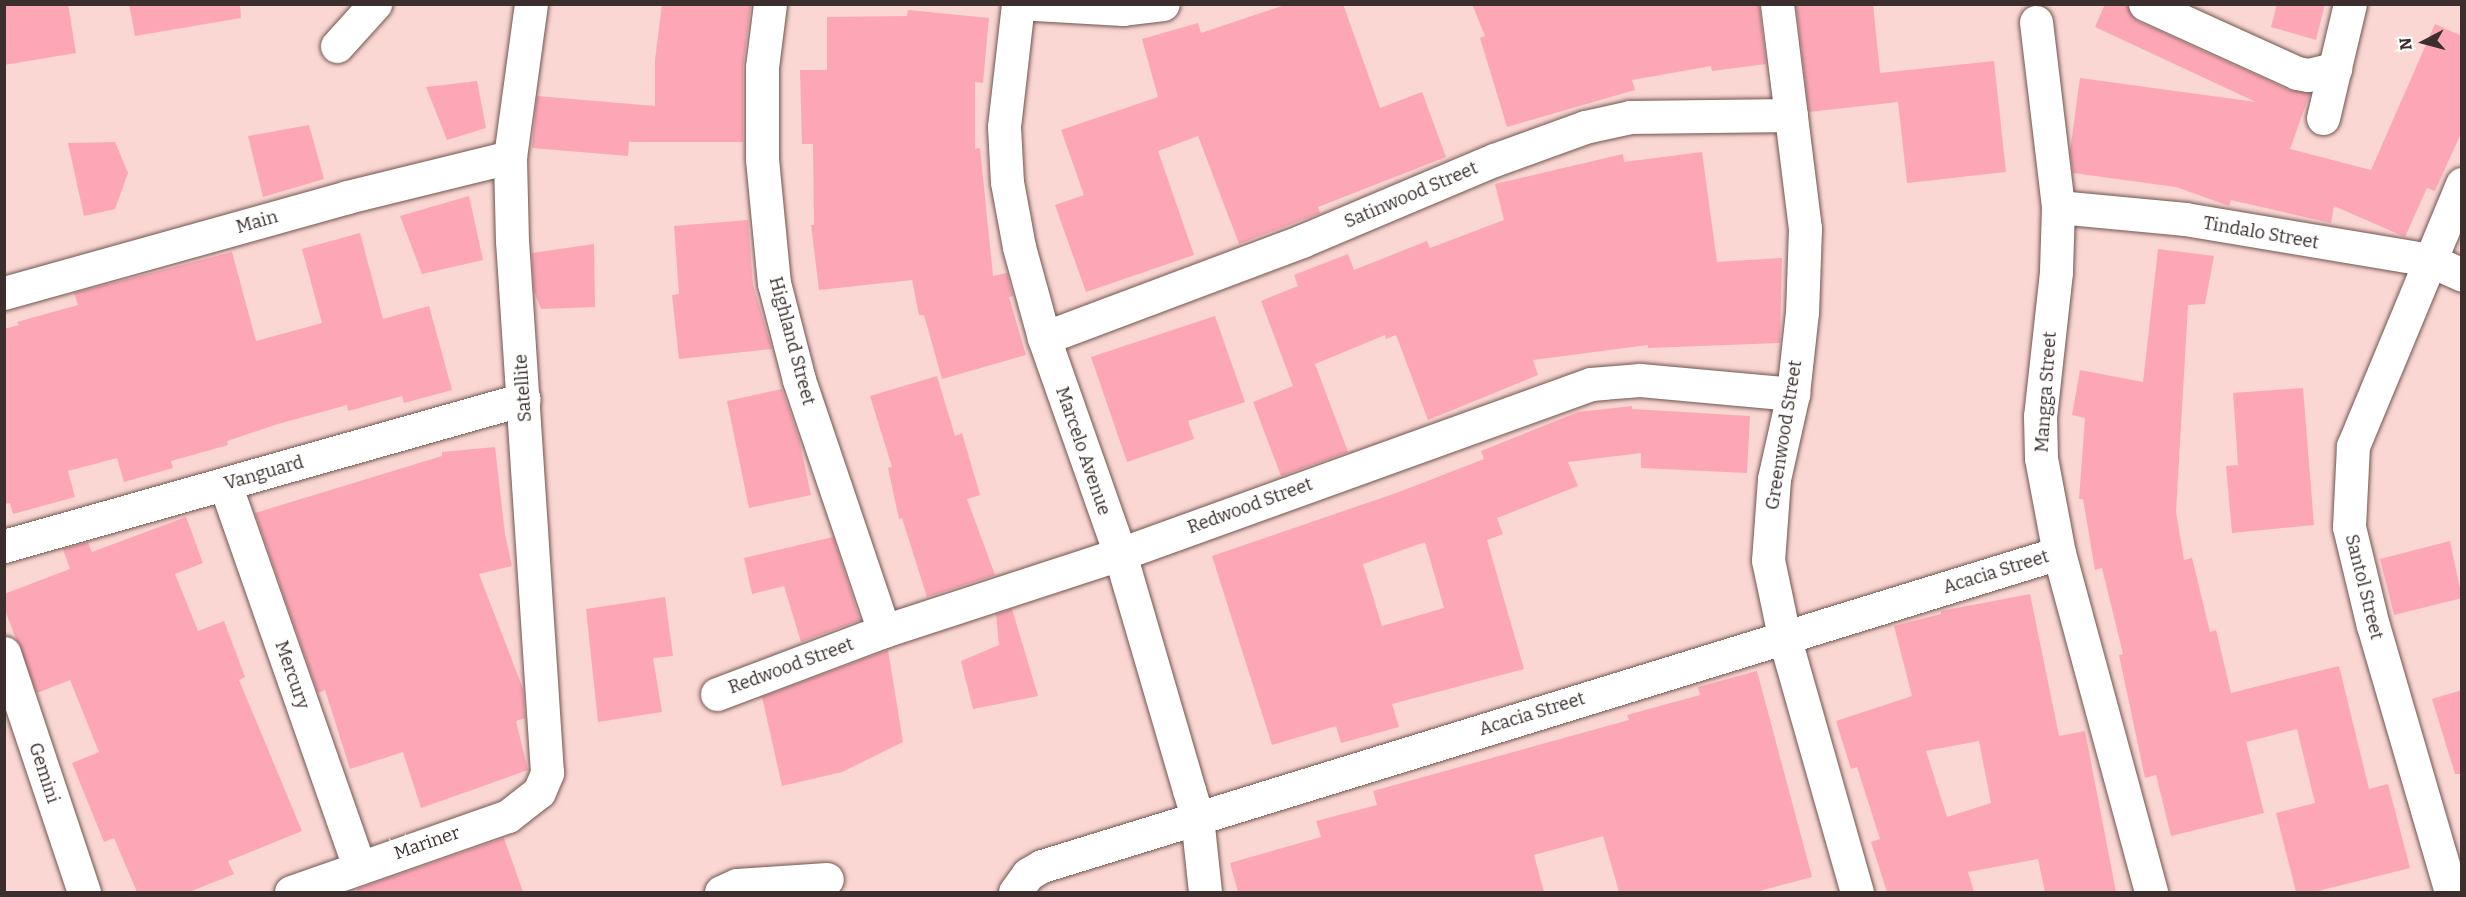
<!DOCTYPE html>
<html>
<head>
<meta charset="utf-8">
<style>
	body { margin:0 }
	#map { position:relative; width:2466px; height:897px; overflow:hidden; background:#fad7d2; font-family:Bitter,serif }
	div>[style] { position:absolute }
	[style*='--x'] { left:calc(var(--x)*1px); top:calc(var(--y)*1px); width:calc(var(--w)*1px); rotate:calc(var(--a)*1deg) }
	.building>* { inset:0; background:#fda7b6 }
	.roads { filter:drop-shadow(0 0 2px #725550) drop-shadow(0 0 2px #725550) }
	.minor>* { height:33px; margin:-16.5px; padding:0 16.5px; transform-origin:16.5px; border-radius:16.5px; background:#fff }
	.tertiary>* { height:33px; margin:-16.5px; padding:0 16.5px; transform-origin:16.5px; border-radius:16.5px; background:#fff }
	span { translate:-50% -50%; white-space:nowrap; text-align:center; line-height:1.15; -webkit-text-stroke:6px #fff; paint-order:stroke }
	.street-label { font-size:18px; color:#3b2e2c }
	.frame { position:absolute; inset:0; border:6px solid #3b2e2c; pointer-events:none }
	.north { position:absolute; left:2394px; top:12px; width:60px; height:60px; -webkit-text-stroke:4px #fff; paint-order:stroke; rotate:264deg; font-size:16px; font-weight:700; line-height:24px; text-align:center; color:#3b2e2c }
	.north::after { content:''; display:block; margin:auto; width:21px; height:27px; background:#3b2e2c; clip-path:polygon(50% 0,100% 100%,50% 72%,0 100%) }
</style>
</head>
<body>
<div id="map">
	<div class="building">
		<i style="clip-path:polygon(4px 4px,68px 4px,76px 53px,4px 65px)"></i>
		<i style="clip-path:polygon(129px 4px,240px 4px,241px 18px,135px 36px)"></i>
		<i style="clip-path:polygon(662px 4px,751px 4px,743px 67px,743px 142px,629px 142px,628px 156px,532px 148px,537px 96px,655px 106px,655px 60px)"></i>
		<i style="clip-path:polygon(1288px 4px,1343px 4px,1380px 108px,1422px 92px,1446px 157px,1318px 207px,1320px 213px,1239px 244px,1198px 136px,1158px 151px,1194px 255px,1086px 292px,1055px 205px,1084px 195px,1061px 130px,1158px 97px,1142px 39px,1198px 23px,1201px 33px)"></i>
		<i style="clip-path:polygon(1472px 4px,1759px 4px,1766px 64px,1712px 71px,1711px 66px,1632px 80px,1635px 90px,1507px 127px,1480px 38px,1485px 36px)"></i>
		<i style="clip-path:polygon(1796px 4px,1873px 4px,1880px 73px,1994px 61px,2006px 172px,1907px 183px,1898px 102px,1809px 112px)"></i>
		<i style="clip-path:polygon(2105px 4px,2126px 4px,2137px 21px,2289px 90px,2310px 93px,2290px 149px,2371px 170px,2435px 24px,2462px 36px,2462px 131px,2435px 191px,2427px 188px,2405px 237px,2334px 206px,2331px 223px,2231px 200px,2229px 206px,2176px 187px,2073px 173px,2070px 151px,2080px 78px,2256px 102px,2095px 27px)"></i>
		<i style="clip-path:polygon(2277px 4px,2325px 4px,2316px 40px,2271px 27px)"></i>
		<i style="clip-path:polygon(908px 10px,989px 18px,983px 83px,975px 82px,975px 149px,980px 148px,993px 276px,1007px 273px,1013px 296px,1009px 297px,1026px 355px,942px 379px,924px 315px,919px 315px,912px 280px,819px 290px,811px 225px,814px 225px,813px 144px,802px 144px,800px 70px,827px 70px,827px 17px,907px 16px)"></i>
		<i style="clip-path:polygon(477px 81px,486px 128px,447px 140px,426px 87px)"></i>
		<i style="clip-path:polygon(309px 125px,324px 179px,263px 197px,248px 136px)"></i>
		<i style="clip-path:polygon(115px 142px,128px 173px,115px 209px,84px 216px,68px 143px)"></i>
		<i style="clip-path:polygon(1702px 152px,1717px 262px,1782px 258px,1780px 343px,1648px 348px,1648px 345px,1533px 360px,1538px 375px,1428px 420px,1396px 335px,1386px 339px,1385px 335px,1315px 364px,1348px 452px,1281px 476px,1253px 402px,1293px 386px,1261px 301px,1298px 286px,1294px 275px,1348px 254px,1354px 270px,1427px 241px,1430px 248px,1504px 220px,1495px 184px,1623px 154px,1624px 162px)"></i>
		<i style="clip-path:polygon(469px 196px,483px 260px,422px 274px,400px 216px)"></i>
		<i style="clip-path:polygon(748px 220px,753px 285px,772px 349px,679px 359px,672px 295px,679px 294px,674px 226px)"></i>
		<i style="clip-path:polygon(360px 233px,383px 319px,429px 306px,452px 390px,404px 403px,402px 396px,348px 411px,347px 405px,278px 424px,227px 441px,228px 445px,171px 461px,173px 468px,124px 482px,117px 458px,68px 471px,75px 497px,13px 514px,10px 503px,4px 504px,4px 329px,19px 325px,17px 322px,78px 305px,74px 293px,232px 252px,256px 341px,322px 323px,302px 249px)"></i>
		<i style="clip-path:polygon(594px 244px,595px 307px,541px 309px,534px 291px,532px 253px)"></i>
		<i style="clip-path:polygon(2158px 249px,2214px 256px,2205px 304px,2188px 305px,2176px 512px,2184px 560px,2192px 558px,2210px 632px,2216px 630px,2231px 693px,2339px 666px,2369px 789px,2388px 784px,2410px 868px,2314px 892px,2296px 892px,2276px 813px,2315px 803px,2297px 729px,2246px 742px,2264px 813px,2171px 836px,2156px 775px,2145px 778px,2119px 655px,2123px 654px,2102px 568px,2095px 570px,2083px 499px,2079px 499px,2085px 418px,2072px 415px,2080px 370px,2143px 382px)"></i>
		<i style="clip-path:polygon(1215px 316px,1245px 402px,1188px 421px,1194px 439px,1127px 462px,1091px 357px)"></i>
		<i style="clip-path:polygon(937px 376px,955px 436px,962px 433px,980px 495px,967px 499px,995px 575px,927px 597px,902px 518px,899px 519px,888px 468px,892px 467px,870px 396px)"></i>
		<i style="clip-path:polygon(2303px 388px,2314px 525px,2232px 533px,2226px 466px,2238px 465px,2233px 393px)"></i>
		<i style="clip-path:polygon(782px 389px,799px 439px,811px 495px,749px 508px,727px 401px)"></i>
		<i style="clip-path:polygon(evenodd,1632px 406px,1632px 409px,1750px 416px,1747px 473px,1641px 468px,1641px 453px,1568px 462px,1578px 486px,1497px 518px,1503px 534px,1487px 540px,1524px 669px,1392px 704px,1399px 727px,1341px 743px,1336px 726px,1272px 745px,1212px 556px,1399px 492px,1484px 459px,1481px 451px,1578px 412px,1632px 406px,1425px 542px,1444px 608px,1382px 626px,1363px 564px,1425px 542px)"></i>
		<i style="clip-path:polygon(495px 447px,505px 534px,512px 566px,479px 574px,523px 689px,525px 718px,516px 721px,528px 770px,421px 808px,403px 752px,350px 769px,325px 690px,318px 693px,255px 513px,442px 456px,442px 452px)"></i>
		<i style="clip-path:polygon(186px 517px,203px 563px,175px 574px,198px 631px,224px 621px,245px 677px,239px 680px,302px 831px,228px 861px,234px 874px,189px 892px,137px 892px,114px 838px,104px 842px,72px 763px,99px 752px,70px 680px,37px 693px,4px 608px,4px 594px,70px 569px,63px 549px,88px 542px,92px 552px)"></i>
		<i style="clip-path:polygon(833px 537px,860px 620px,801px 642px,784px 586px,752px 594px,744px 558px)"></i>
		<i style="clip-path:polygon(2450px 541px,2462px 598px,2394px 615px,2380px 559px)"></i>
		<i style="clip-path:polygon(evenodd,2030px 594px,2059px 736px,2085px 731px,2116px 892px,2045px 892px,2038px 859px,1968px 872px,1974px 892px,1887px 892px,1871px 842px,1880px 839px,1857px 767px,1851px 769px,1836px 721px,1912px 696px,1894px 626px,1941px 614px,1941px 611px,2030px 594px,1979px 741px,1991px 803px,1947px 817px,1926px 751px,1979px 741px)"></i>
		<i style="clip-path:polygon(665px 597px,673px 656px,653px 658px,662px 712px,598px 722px,586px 609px)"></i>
		<i style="clip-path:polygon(1012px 609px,1038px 696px,973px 709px,961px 661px,999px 645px,996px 614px)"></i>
		<i style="clip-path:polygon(888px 650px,903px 742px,842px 772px,782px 786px,762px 697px)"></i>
		<i style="clip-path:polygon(1757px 671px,1812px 877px,1756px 892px,1619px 892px,1603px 836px,1534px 855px,1544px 892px,1238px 892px,1230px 863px,1321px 837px,1316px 821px,1377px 805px,1373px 791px,1629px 720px,1627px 715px,1700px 695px,1698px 687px)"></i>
		<i style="clip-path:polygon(2462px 690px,2462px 774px,2455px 774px,2432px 699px)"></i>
		<i style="clip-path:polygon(504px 838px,523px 892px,357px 892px,357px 889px)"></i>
	</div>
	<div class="roads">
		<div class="minor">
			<i style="--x:770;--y:4;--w:64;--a:97.2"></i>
			<i style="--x:762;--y:67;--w:92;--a:90"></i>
			<i style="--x:762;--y:159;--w:125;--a:84.5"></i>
			<i style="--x:774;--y:283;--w:100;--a:75.5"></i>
			<i style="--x:799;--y:380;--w:265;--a:71.3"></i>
			<i style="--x:1035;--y:4;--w:88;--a:3.3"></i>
			<i style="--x:1123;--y:9;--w:40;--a:-7.1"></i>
			<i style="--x:1777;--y:4;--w:226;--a:82.9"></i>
			<i style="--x:1805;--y:228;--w:84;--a:92"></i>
			<i style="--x:1802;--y:312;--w:82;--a:96.3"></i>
			<i style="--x:1793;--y:394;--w:87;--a:102.6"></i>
			<i style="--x:1774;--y:479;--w:81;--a:94.2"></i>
			<i style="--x:1768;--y:560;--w:78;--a:78.1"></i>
			<i style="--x:1784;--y:636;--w:266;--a:74.1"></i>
			<i style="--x:2145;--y:4;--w:167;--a:24.4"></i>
			<i style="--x:2297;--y:73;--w:11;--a:10"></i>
			<i style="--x:2308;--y:75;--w:28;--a:-13"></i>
			<i style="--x:2036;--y:22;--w:186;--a:83.2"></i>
			<i style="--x:2058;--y:207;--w:65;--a:91.8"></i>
			<i style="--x:2056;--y:272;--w:145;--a:96.3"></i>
			<i style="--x:2040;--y:416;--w:42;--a:88.6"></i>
			<i style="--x:2041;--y:458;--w:97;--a:79.3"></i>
			<i style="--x:2059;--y:553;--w:351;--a:74.8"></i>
			<i style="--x:337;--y:46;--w:57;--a:-47.9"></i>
			<i style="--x:2323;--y:118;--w:117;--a:-76.7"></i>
			<i style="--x:2058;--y:207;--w:128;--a:5.4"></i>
			<i style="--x:2185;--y:219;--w:247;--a:9.5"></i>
			<i style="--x:2429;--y:260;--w:36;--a:24"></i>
			<i style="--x:4;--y:293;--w:356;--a:-15.6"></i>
			<i style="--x:347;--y:197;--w:168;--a:-13.8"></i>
			<i style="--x:1044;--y:338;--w:276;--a:-20.6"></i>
			<i style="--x:1302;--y:241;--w:208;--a:-22.9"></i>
			<i style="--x:1494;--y:160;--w:97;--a:-19.9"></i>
			<i style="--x:1585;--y:127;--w:46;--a:-12.5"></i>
			<i style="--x:1630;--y:117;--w:161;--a:-0.7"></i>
			<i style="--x:225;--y:484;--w:405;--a:70.7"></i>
			<i style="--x:4;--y:546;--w:540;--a:-15.79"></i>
			<i style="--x:4;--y:653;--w:252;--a:71.5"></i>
			<i style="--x:717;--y:694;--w:178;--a:-20.7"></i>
			<i style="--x:884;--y:631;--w:248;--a:-18.1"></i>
			<i style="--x:1120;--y:554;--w:501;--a:-19.85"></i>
			<i style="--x:1591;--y:384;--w:49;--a:-4.7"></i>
			<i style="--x:1640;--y:380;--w:154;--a:5.2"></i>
			<i style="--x:291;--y:892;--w:230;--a:-19.3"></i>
			<i style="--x:508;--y:816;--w:39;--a:-38"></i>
			<i style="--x:539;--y:792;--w:21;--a:-67"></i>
			<i style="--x:547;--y:773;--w:533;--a:-93.76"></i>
			<i style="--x:512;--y:241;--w:84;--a:-91.4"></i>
			<i style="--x:510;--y:157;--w:154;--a:-82.2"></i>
			<i style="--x:721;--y:892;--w:17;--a:-24"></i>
			<i style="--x:737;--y:885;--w:90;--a:-3.8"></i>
			<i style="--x:1015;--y:892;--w:22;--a:-54"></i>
			<i style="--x:1028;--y:874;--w:16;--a:-30"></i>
			<i style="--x:1042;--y:866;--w:1064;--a:-17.11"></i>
			<i style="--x:2451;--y:892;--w:277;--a:-106.3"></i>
			<i style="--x:2373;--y:626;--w:102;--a:-103.6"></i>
			<i style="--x:2349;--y:527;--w:81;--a:-87.2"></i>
			<i style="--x:2353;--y:446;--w:284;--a:-67.4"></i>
		</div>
		<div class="tertiary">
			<i style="--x:1018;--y:4;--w:124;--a:96.5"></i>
			<i style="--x:1004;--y:127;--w:55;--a:86.9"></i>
			<i style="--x:1007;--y:182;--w:66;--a:79.5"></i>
			<i style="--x:1019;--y:247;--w:94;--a:74.6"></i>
			<i style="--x:1044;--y:338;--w:229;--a:70.6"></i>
			<i style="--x:1120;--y:554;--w:246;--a:73.7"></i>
			<i style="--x:1189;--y:790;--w:28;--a:73"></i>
			<i style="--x:1197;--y:817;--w:75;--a:83.9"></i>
		</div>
	</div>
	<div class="street-label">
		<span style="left:1411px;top:195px;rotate:-23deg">Satinwood Street</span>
		<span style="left:257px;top:222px;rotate:-16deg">Main</span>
		<span style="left:2261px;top:233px;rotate:10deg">Tindalo Street</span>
		<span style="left:792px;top:341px;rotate:75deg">Highland Street</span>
		<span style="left:523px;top:388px;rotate:-94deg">Satellite</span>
		<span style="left:2046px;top:392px;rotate:-86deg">Mangga Street</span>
		<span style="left:1784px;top:435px;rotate:-81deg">Greenwood Street</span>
		<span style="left:1083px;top:451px;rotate:71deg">Marcelo Avenue</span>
		<span style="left:264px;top:473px;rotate:-16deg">Vanguard</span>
		<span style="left:1250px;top:506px;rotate:-20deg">Redwood Street</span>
		<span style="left:1996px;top:572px;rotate:-17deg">Acacia Street</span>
		<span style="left:2364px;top:587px;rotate:76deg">Santol Street</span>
		<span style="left:791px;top:666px;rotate:-20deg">Redwood Street</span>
		<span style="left:292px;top:675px;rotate:71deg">Mercury</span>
		<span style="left:1532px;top:714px;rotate:-17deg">Acacia Street</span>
		<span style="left:44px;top:773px;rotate:72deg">Gemini</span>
		<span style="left:427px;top:843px;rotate:-19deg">Mariner</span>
	</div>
	<div class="frame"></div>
	<div class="north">N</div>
</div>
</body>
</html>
